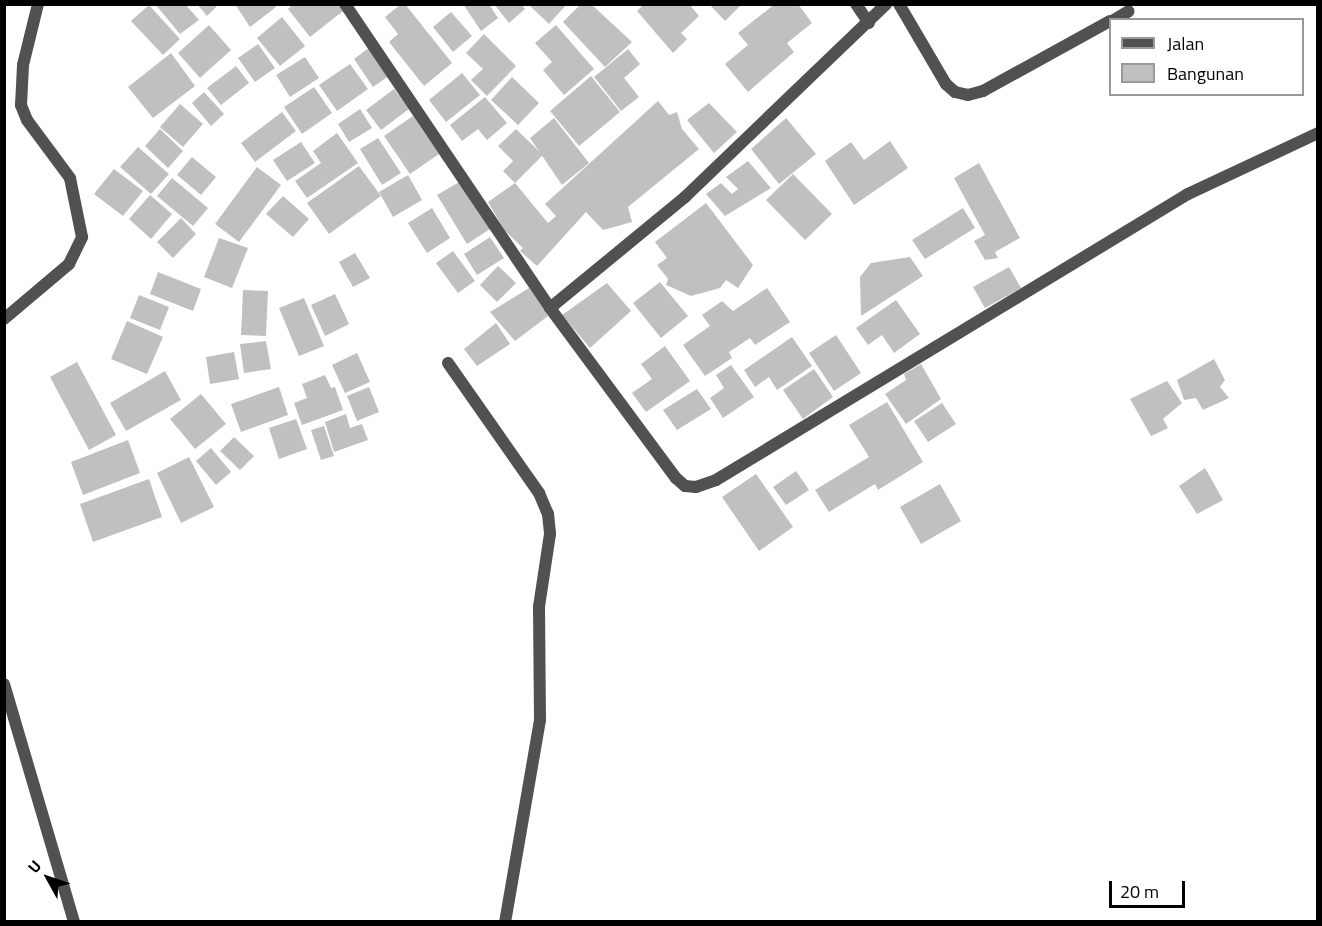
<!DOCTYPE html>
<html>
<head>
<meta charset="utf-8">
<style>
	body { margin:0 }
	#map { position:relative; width:1322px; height:926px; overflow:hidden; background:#fff; font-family:"Titillium Web",sans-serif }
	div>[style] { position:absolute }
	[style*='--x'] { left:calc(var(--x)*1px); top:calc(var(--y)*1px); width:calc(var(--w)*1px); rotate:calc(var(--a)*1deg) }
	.building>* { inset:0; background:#c0c0c0 }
	.minor>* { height:12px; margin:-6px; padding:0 6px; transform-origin:6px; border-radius:6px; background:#515151 }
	span { translate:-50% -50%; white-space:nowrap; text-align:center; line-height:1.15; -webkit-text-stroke:6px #fff; paint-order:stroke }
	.frame { position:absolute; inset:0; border:6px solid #000; pointer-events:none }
	.legend { position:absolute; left:1109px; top:18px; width:195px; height:78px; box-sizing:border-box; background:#fff; border:2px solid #999; margin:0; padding:8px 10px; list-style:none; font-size:18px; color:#000 }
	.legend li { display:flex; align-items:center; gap:12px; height:30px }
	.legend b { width:30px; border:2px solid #999 }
	.north { position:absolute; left:18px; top:848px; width:60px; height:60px; -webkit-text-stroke:4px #fff; paint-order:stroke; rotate:310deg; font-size:16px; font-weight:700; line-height:24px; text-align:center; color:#000 }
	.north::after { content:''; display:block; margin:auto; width:21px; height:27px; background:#000; clip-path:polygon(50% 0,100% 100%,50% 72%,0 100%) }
	.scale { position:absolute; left:1109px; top:881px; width:76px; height:27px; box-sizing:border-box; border:3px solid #000; border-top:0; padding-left:8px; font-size:18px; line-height:21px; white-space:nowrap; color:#000; -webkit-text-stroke:4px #fff; paint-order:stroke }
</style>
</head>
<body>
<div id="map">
	<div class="building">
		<i style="clip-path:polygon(155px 4px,185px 4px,199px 20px,180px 34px)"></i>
		<i style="clip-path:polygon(197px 4px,219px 4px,207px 16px)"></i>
		<i style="clip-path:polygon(235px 4px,274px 4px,276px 7px,250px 27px)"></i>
		<i style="clip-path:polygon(293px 4px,338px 4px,343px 11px,310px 37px,288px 9px)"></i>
		<i style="clip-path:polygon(401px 4px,405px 4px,452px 63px,424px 86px,389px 42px,398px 34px,385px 17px)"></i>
		<i style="clip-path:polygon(463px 4px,489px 4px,498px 18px,481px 31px)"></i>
		<i style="clip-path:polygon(494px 4px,521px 4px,525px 9px,509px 23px)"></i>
		<i style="clip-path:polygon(528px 4px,567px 4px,549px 24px)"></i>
		<i style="clip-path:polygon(581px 4px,591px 4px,632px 42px,605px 67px,563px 22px)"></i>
		<i style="clip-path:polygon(644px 4px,689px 4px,699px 16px,681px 33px,687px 39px,673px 53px,637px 11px)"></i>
		<i style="clip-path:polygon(709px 4px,742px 4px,725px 21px)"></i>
		<i style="clip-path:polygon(775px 4px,798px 4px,812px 23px,787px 43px,794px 52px,748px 92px,725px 64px,748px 45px,738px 33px)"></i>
		<i style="clip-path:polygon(149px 5px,180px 39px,163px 55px,131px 21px)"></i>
		<i style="clip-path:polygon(451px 12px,472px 36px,453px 52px,433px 27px)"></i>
		<i style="clip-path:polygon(282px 17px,305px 46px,280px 66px,257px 38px)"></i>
		<i style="clip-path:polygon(209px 25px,231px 50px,200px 78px,178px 53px)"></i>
		<i style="clip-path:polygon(556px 25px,594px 69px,564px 95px,543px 70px,552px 62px,535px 43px)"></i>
		<i style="clip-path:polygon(484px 34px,516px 66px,487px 96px,471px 80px,483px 69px,466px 53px)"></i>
		<i style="clip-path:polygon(258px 44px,275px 68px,255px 82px,238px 58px)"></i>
		<i style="clip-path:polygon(370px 47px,390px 75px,373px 87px,354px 59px)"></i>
		<i style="clip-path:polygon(628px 49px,640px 64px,624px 78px,639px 97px,621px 111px,594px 77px)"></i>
		<i style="clip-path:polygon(171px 53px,195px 86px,153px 118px,128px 87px)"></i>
		<i style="clip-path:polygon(305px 57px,319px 78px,290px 97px,276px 75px)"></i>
		<i style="clip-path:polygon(350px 64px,368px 89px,337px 111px,319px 85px)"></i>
		<i style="clip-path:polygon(236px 66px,249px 83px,221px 105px,207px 88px)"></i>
		<i style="clip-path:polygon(462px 73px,480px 95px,446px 122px,429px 100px)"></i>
		<i style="clip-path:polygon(591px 76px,620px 112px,579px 146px,550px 111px)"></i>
		<i style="clip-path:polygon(512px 77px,539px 103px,518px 125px,491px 100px)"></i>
		<i style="clip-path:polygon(314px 87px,332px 113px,302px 134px,284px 107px)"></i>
		<i style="clip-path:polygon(394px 89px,409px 109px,381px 130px,366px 110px)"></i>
		<i style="clip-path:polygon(204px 92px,224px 114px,211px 126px,192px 103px)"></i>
		<i style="clip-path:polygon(485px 97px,507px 123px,487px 140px,478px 129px,462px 141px,450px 125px)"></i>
		<i style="clip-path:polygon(658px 101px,669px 115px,677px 112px,682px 129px,699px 149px,628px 207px,632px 222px,603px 230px,586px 212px,537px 266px,520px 251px,523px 248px,504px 230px,488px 202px,515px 183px,548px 223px,556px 216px,545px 204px)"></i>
		<i style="clip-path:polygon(709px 103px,737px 132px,714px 153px,687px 120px)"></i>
		<i style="clip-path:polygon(180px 104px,203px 124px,183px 147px,160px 127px)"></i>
		<i style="clip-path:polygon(360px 109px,372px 128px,349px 142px,338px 124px)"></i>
		<i style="clip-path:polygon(282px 112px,296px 131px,255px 162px,241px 143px)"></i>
		<i style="clip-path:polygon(413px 116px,439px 154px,410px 174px,384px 136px)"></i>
		<i style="clip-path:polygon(554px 118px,589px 163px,562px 185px,530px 138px)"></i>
		<i style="clip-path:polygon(786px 118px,816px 154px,779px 184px,751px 149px)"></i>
		<i style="clip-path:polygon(160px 129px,183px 151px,168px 168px,145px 146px)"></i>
		<i style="clip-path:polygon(516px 129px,543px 155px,515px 183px,503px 171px,513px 161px,498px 146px)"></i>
		<i style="clip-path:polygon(337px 133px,358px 163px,307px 198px,295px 181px,321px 163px,313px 151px)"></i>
		<i style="clip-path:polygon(378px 138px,401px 173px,382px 185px,360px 149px)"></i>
		<i style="clip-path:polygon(890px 141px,908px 168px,854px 205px,825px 161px,851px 142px,864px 160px)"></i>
		<i style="clip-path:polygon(301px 142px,315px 163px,287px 181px,273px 160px)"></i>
		<i style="clip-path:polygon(138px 147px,169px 174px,151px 194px,120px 167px)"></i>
		<i style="clip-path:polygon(192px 157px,216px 177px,201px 195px,177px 175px)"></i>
		<i style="clip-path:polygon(748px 161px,771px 188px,725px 216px,706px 194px,721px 183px,732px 194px,738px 189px,726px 177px)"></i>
		<i style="clip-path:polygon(979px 163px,1020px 238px,995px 252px,998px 258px,985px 260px,974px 241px,985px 235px,954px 178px)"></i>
		<i style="clip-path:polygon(359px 166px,381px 196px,329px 234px,307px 203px)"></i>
		<i style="clip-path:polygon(257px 167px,281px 185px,239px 242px,215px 224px)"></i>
		<i style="clip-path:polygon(114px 169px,143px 191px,123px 216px,94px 194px)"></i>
		<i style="clip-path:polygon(793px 174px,832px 214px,805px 240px,766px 200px)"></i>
		<i style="clip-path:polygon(408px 175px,422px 200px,393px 217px,379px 192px)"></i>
		<i style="clip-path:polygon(172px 178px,208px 208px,193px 226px,157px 196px)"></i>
		<i style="clip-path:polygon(461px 181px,490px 229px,467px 244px,437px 195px)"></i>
		<i style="clip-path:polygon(150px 195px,172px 214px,151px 239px,129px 219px)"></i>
		<i style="clip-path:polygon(283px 196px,309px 219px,293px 237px,266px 214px)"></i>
		<i style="clip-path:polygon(706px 203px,753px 265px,738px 288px,726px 280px,720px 288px,691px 296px,666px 285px,668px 279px,657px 265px,667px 258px,655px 242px)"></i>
		<i style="clip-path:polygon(432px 208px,450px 238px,427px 253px,408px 223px)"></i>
		<i style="clip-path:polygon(963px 208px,975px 228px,925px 259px,912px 240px)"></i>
		<i style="clip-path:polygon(181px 218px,196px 234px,173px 258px,157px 242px)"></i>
		<i style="clip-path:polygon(490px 237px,504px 258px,477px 275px,464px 254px)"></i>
		<i style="clip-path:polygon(219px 238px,248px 248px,232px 288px,204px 277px)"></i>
		<i style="clip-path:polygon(453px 251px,475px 281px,458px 293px,436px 263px)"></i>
		<i style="clip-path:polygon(355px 253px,370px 278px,353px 287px,339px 262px)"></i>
		<i style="clip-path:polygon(910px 257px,923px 276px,861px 316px,860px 277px,871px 263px)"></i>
		<i style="clip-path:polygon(498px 266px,516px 283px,497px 302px,480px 285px)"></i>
		<i style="clip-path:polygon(1009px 267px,1021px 288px,985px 308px,973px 287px)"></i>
		<i style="clip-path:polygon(158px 272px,201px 289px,193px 311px,150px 294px)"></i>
		<i style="clip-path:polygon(660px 282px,688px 316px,661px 338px,633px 303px)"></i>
		<i style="clip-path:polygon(607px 283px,631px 311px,590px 348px,562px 315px)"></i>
		<i style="clip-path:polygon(529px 288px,548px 316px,515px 341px,490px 312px)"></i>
		<i style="clip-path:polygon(767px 288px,790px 322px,755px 345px,750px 338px,729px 352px,732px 358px,705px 376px,683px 345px,710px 326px,702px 315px,722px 301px,733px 311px)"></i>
		<i style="clip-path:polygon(243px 290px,268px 291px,266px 336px,241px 335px)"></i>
		<i style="clip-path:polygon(335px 294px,349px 324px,325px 336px,311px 305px)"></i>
		<i style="clip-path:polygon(139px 295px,169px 307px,160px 330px,130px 318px)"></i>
		<i style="clip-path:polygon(304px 298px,324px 346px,299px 356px,279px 308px)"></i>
		<i style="clip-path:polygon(896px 300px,920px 334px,894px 353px,882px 335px,868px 345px,856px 328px)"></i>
		<i style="clip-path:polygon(127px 321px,163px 337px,147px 374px,111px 359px)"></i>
		<i style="clip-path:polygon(496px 323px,510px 344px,477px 366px,464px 349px)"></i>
		<i style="clip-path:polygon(836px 335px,861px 373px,834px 391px,809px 353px)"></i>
		<i style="clip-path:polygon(792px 337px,812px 366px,777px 390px,769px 377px,755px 387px,744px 370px)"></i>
		<i style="clip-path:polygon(266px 341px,271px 369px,244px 373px,240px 344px)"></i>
		<i style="clip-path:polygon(665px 346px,690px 381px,646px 412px,632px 393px,652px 379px,641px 364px)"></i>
		<i style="clip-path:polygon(234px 352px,239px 379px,210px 384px,206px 357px)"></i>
		<i style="clip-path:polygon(357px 353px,370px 382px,345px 393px,332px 365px)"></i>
		<i style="clip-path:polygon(1214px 359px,1225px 380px,1220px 387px,1229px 398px,1203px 410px,1196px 398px,1184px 400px,1177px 380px)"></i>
		<i style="clip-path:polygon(77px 362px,116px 435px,89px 450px,50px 377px)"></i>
		<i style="clip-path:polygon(921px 364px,941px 399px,906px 424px,885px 394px,906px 380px,904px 374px)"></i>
		<i style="clip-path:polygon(731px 365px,754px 397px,723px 418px,710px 398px,724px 388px,716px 375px)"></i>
		<i style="clip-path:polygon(814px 369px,833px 397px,803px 419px,783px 390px)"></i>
		<i style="clip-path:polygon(165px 371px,181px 400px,126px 431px,110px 403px)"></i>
		<i style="clip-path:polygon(325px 375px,331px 388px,335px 387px,343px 410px,302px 425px,294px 403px,307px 398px,302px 384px)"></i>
		<i style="clip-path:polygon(1167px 381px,1182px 403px,1163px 419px,1168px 428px,1151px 436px,1130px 399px)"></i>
		<i style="clip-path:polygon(279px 387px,288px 415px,241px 432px,231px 404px)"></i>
		<i style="clip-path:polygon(369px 387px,379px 412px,357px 421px,347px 396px)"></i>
		<i style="clip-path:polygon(697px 389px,711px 409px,677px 430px,663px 410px)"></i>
		<i style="clip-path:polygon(201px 394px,226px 424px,195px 449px,170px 419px)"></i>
		<i style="clip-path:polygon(887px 402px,923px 462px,878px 490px,875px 484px,829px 512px,815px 490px,869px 457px,849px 425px)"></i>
		<i style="clip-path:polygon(942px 403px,956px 424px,928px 442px,914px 421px)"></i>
		<i style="clip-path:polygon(346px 414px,350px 428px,362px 424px,368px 440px,334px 452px,325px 422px)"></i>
		<i style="clip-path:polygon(296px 419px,307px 449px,279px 459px,269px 428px)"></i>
		<i style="clip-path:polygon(324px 426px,334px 456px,321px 460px,311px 430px)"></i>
		<i style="clip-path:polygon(234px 437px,254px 456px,240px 470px,220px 451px)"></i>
		<i style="clip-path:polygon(128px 440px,140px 473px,83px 495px,71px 462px)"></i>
		<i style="clip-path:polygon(211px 448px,231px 472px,216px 485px,196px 461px)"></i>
		<i style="clip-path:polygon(189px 457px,214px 507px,181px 523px,157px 473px)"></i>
		<i style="clip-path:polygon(1205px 468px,1223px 500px,1197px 514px,1179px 486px)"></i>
		<i style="clip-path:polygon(796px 471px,809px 490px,786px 505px,773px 487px)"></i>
		<i style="clip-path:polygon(756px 474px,793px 527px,759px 551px,722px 497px)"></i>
		<i style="clip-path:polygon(149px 479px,162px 517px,93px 542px,80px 504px)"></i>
		<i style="clip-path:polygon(940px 484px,961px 521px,921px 544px,900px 507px)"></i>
	</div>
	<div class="minor">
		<i style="--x:345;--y:4;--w:367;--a:56"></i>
		<i style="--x:550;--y:308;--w:175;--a:-39.4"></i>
		<i style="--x:685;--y:197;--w:279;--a:-43.8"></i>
		<i style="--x:856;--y:4;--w:23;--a:56"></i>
		<i style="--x:899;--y:4;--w:93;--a:59.6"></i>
		<i style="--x:946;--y:84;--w:12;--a:42"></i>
		<i style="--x:955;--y:92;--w:13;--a:13"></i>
		<i style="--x:968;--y:95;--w:16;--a:-15"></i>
		<i style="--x:983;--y:91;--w:145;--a:-28.9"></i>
		<i style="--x:1114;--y:20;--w:17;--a:-31"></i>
		<i style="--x:550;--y:308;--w:212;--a:53.5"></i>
		<i style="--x:676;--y:478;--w:12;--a:42"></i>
		<i style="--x:685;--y:486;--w:11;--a:5"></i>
		<i style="--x:696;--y:487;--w:21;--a:-19"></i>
		<i style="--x:716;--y:480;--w:552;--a:-31.21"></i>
		<i style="--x:1188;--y:194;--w:144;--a:-25.1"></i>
		<i style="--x:4;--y:319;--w:85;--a:-40.2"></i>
		<i style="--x:69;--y:264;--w:30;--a:-64"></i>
		<i style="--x:82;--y:237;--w:60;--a:-101.5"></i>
		<i style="--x:70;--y:178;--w:72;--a:-126.6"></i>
		<i style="--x:27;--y:120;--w:16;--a:-112"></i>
		<i style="--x:21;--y:105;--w:40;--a:-87.1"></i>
		<i style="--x:23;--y:65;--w:63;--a:-76.2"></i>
		<i style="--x:448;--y:363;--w:159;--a:55"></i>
		<i style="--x:539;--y:493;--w:23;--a:67"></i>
		<i style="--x:548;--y:514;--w:20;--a:84"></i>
		<i style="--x:550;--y:534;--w:74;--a:98.6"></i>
		<i style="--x:539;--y:607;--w:113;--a:89.5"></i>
		<i style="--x:540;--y:720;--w:205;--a:99.8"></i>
		<i style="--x:4;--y:684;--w:248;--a:73.6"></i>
	</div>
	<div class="frame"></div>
	<ul class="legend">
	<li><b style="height:8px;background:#515151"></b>Jalan</li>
	<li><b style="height:16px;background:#c0c0c0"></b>Bangunan</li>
	</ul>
	<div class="north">U</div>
	<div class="scale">20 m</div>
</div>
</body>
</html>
